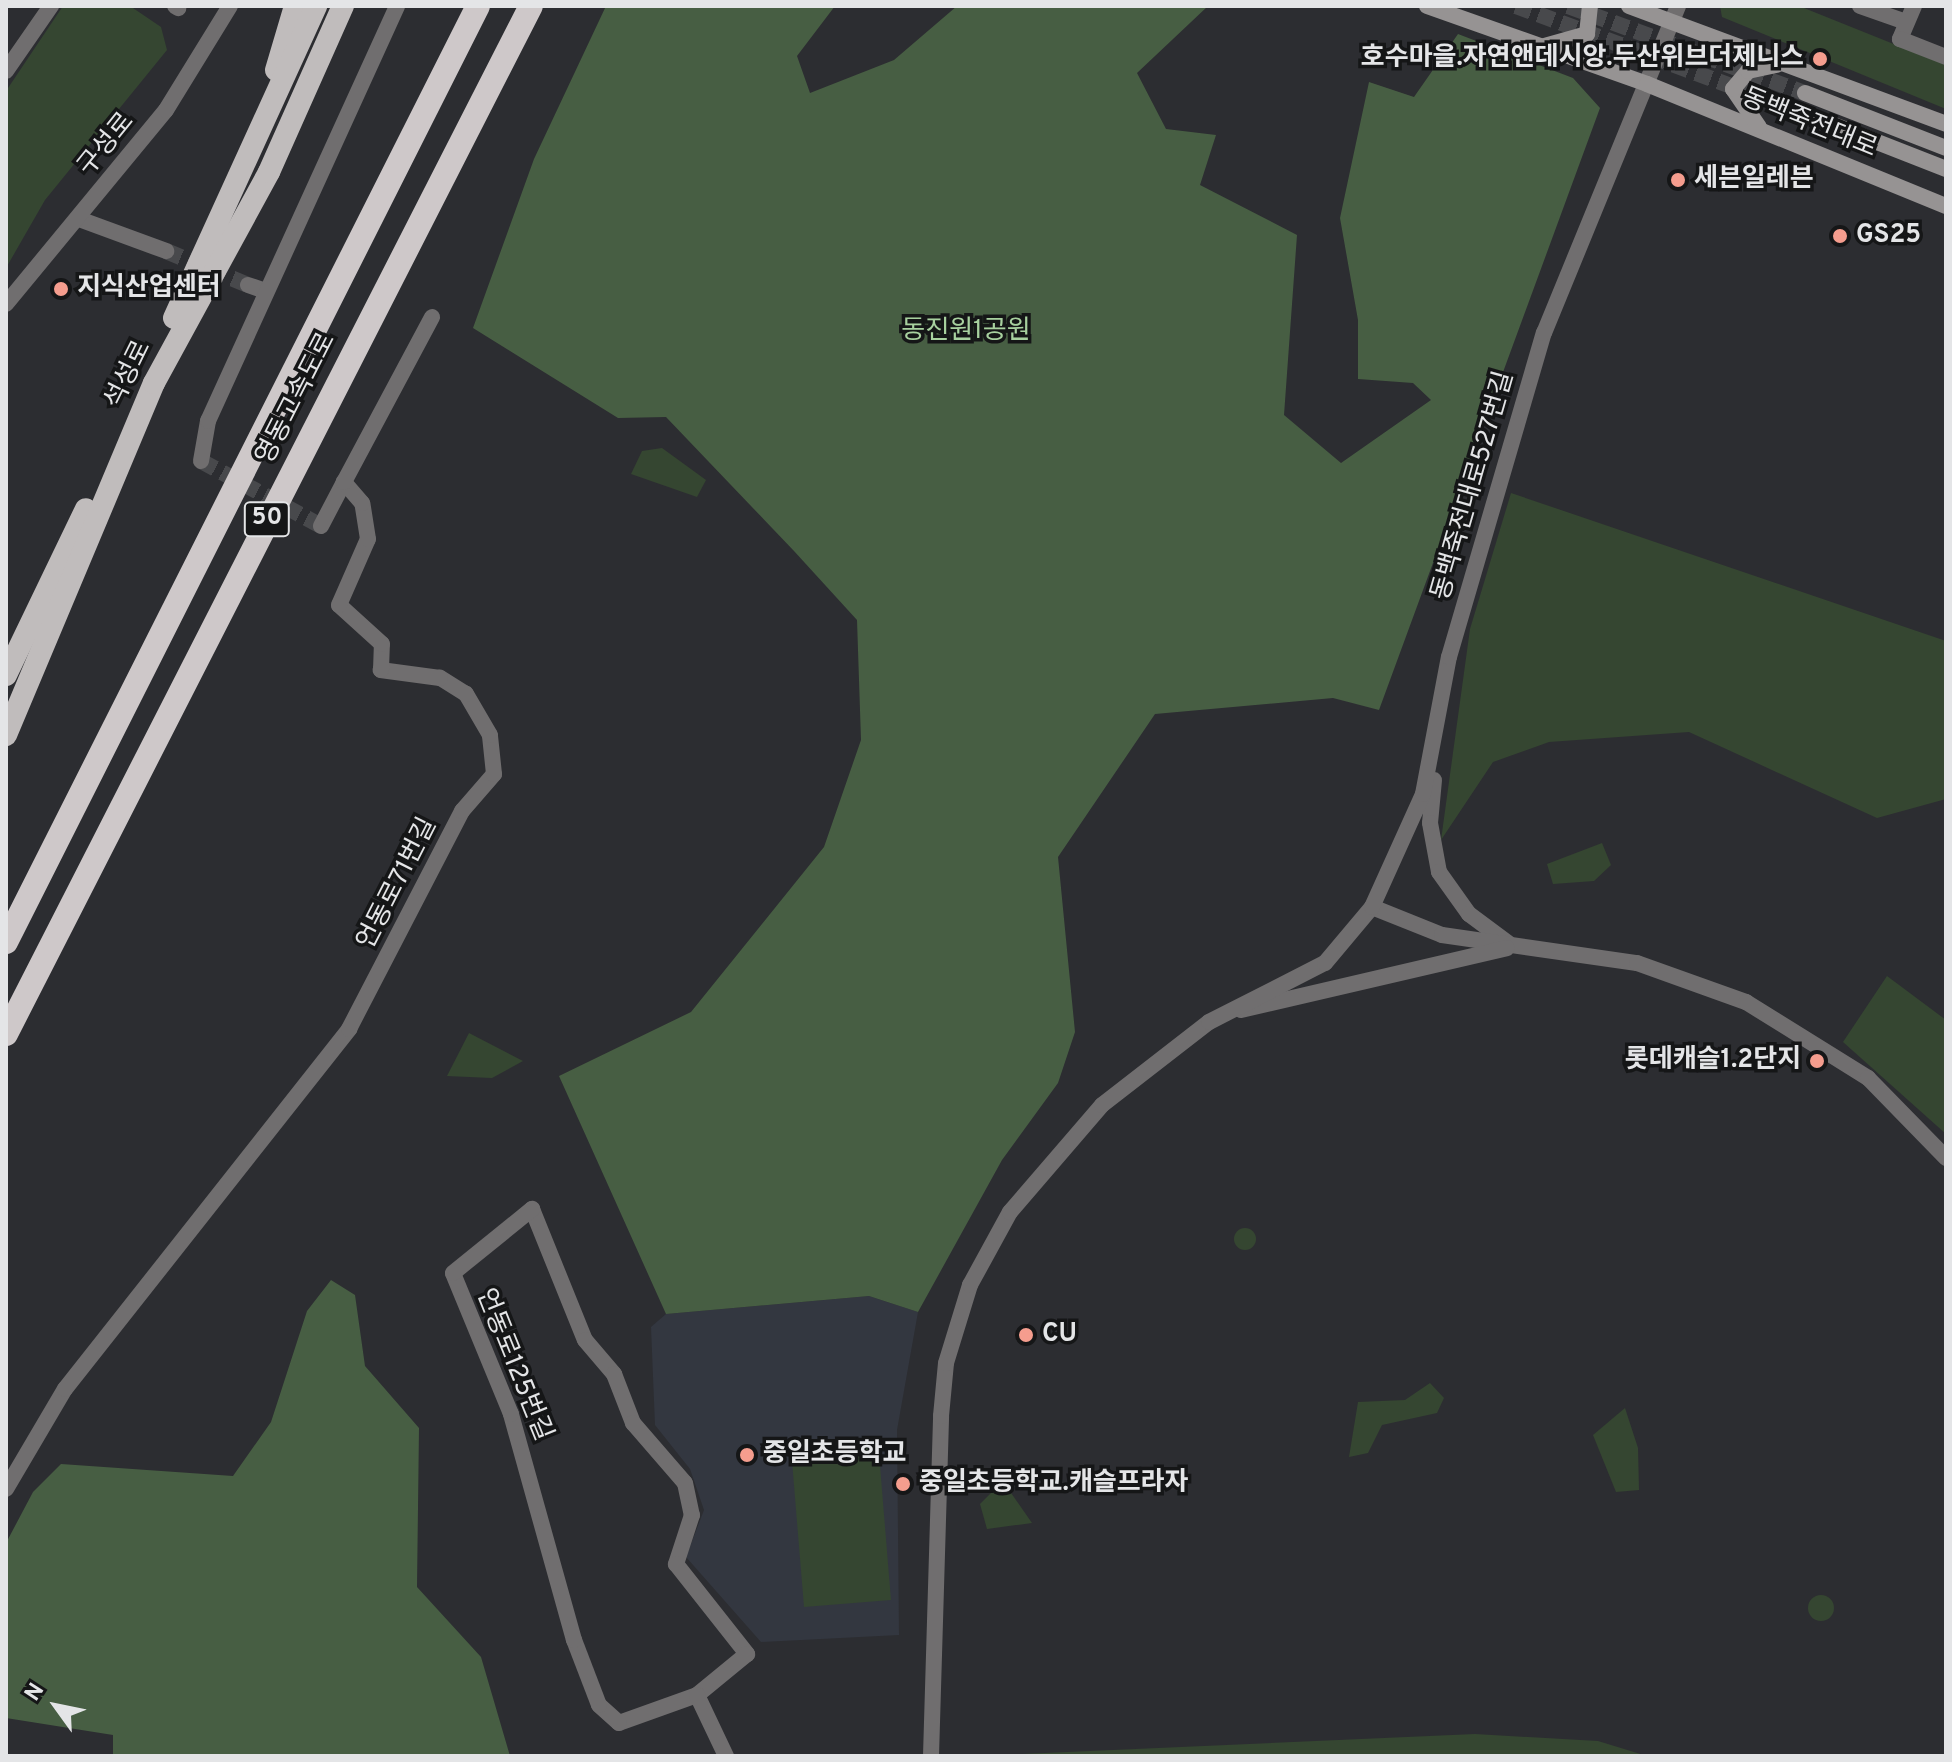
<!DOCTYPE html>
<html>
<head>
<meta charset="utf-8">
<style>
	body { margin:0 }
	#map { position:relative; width:1952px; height:1762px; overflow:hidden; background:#2c2d31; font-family:Overpass,"Noto Sans KR",sans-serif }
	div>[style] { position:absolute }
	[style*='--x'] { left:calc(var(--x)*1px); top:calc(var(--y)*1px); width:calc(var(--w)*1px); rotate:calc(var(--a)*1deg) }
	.built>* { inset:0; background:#333740 }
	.green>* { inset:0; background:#354631 }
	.round { border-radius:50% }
	.forest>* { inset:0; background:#475e43 }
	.minor-tunnel>* { height:16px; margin-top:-8px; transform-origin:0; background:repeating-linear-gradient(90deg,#48494c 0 16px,transparent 0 24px) }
	.secondary-tunnel>* { height:16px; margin-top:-8px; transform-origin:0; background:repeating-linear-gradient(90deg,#48494c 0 16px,transparent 0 24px) }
	.minor>* { height:16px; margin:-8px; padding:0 8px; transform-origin:8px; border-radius:8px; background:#706e6f }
	.tertiary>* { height:16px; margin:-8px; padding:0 8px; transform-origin:8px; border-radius:8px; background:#706e6f }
	.secondary>* { height:16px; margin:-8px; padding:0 8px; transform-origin:8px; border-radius:8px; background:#969393 }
	.trunk>* { height:22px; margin:-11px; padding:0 11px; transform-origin:11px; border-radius:11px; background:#c0bcbc }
	.motorway>* { height:24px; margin:-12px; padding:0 12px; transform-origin:12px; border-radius:12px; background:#cec8c9 }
	.dots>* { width:22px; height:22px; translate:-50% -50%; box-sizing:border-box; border:4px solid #151617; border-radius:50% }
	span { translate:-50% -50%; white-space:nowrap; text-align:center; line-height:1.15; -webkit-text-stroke:7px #151617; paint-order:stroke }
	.shield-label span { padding:2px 6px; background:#151617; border:2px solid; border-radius:6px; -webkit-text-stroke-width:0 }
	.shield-label { font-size:24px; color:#e4e5e7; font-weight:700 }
	.poi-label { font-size:26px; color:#e4e5e7; font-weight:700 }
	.right { translate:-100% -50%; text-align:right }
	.left { translate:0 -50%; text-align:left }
	.street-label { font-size:26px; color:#e4e5e7 }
	.park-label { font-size:26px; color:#a8d19f }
	.frame { position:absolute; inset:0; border:8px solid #e4e5e7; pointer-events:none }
	.north { position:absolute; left:16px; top:1666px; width:80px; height:80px; -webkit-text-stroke:6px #151617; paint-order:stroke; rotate:303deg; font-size:22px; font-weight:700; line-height:32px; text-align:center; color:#e4e5e7 }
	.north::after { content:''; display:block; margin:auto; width:28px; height:36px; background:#e4e5e7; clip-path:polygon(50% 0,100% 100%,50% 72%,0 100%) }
</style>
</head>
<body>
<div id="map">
	<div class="built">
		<i style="clip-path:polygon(869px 1296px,918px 1312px,897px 1430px,899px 1635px,761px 1642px,686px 1557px,704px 1510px,690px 1469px,655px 1425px,651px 1327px,666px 1314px)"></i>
	</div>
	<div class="green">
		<i style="clip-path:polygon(63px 6px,130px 6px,161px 27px,167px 50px,45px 200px,6px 268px,6px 91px)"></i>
		<i style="clip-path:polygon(1720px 6px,1799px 6px,1946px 65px,1946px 109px,1722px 17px)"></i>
		<i style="clip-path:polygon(662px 448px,706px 480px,697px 497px,631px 474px,642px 451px)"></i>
		<i style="clip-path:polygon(1511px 493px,1946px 641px,1946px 799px,1877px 818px,1689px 732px,1549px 742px,1493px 762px,1441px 840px,1470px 629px)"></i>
		<i style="clip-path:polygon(1602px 843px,1611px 865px,1594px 881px,1553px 884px,1547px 864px)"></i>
		<i style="clip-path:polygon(1887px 976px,1946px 1020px,1946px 1134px,1843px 1042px)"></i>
		<i style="clip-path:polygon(469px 1033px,523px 1061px,492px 1078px,447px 1076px)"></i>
		<i class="round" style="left:1234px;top:1228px;width:22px;height:22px"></i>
		<i style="clip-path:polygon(1430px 1383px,1444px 1398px,1437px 1413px,1382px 1425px,1368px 1453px,1349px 1457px,1358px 1402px,1405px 1400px)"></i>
		<i style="clip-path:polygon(1625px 1408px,1638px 1448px,1639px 1490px,1616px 1492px,1593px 1435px)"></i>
		<i style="clip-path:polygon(878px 1441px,891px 1600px,804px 1607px,791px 1449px)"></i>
		<i style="clip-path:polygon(1009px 1490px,1032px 1523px,987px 1529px,980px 1504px,994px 1490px)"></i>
		<i class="round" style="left:1808px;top:1595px;width:26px;height:26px"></i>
		<i style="clip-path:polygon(1475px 1734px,1598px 1741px,1647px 1756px,978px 1756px)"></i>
	</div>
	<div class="forest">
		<i style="clip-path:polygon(606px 6px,835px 6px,797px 56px,810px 93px,894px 60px,957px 6px,1208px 6px,1137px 73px,1166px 129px,1216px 135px,1200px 185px,1297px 235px,1284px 415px,1341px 463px,1431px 400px,1413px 383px,1358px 379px,1358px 320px,1340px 218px,1369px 82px,1414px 97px,1458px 34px,1573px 78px,1600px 108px,1379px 710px,1333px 698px,1155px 714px,1058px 857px,1075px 1032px,1058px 1083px,1002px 1160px,918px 1312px,869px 1296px,666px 1314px,559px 1076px,691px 1012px,824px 847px,861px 740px,857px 620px,794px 551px,666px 417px,618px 418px,473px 328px,534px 159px)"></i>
		<i style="clip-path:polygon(331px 1280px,355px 1295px,365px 1366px,419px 1428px,417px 1587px,481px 1657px,510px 1756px,113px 1756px,113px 1735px,6px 1718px,6px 1543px,33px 1492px,61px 1464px,233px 1476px,271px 1422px,307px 1311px)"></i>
	</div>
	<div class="minor-tunnel">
		<i style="--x:166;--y:251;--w:89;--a:22.5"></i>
		<i style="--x:201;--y:461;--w:136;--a:28.4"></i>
	</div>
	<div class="secondary-tunnel">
		<i style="--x:1516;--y:6;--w:301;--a:20.4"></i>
		<i style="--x:1568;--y:6;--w:252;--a:20.2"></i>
	</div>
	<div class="minor">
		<i style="--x:175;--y:6;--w:4;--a:34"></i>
		<i style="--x:1860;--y:6;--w:46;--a:19.2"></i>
		<i style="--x:1914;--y:6;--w:36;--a:113"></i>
		<i style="--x:1900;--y:39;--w:49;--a:21.4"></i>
		<i style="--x:6;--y:71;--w:79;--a:-55.3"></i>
		<i style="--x:79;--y:219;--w:93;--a:20.2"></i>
		<i style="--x:248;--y:285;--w:18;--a:19"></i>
		<i style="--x:201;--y:461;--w:41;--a:-80.1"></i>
		<i style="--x:208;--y:421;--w:456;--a:-65.5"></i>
		<i style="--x:321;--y:526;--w:50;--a:-62.4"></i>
		<i style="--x:532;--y:1209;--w:141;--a:68"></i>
		<i style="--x:585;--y:1340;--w:45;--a:49.5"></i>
		<i style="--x:614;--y:1374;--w:53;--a:68.8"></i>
		<i style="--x:633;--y:1423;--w:79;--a:49.1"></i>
		<i style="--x:685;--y:1483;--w:33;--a:78"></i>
		<i style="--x:692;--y:1515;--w:52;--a:108.1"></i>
		<i style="--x:676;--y:1564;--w:115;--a:51.7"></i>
		<i style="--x:747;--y:1654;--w:65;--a:140.6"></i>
		<i style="--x:697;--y:1695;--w:83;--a:160.3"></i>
		<i style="--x:619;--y:1723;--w:27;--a:-138"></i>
		<i style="--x:599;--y:1705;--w:70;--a:-111"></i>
		<i style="--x:574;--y:1640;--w:235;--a:-105.6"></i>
		<i style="--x:511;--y:1414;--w:152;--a:-112.4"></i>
		<i style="--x:453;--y:1273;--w:102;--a:-39"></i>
		<i style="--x:6;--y:1489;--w:116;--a:-59.5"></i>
		<i style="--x:65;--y:1389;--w:459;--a:-51.7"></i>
		<i style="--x:349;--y:1029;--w:246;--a:-62.6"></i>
		<i style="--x:462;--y:811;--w:49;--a:-49.1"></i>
		<i style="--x:494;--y:774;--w:39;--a:-96"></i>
		<i style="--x:490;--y:735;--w:48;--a:-120.3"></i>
		<i style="--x:466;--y:694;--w:31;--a:-148"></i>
		<i style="--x:440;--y:678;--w:60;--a:-172.3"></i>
		<i style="--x:381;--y:670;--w:26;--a:-88"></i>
		<i style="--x:382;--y:644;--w:58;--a:-137.8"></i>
		<i style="--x:339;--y:605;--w:72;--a:-66.3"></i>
		<i style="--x:368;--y:539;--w:36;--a:-99"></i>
		<i style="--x:362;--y:503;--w:28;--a:-131"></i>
		<i style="--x:344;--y:482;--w:187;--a:-61.9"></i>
		<i style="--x:697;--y:1695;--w:68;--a:64.6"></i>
	</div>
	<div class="tertiary">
		<i style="--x:6;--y:304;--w:251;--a:-50.5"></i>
		<i style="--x:166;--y:110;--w:122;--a:-58.4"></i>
		<i style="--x:1434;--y:780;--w:43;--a:95.3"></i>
		<i style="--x:1430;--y:823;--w:50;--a:79.6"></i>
		<i style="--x:1439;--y:872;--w:52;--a:54.5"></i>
		<i style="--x:1469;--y:914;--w:49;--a:36.6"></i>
		<i style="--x:1372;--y:907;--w:75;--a:21.8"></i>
		<i style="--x:1442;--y:935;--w:197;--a:8.2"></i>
		<i style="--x:1637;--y:963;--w:116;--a:19.7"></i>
		<i style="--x:1746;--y:1002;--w:144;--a:31.9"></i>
		<i style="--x:1868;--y:1078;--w:112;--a:45.7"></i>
		<i style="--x:1241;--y:1010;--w:273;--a:-13.1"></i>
		<i style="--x:931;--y:1756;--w:340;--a:-88.3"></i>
		<i style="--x:941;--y:1416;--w:53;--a:-84.6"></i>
		<i style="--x:946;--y:1363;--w:82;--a:-72.9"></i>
		<i style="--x:970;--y:1285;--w:83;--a:-61.3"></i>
		<i style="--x:1010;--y:1212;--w:141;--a:-49.3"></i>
		<i style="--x:1102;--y:1105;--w:135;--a:-37.8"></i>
		<i style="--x:1209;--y:1022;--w:130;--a:-27"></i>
		<i style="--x:1325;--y:963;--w:73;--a:-50"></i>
		<i style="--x:1372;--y:907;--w:124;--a:-65.7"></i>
		<i style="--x:1423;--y:794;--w:139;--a:-79.3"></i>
		<i style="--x:1449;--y:657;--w:338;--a:-73.7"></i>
		<i style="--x:1544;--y:333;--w:353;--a:-67.7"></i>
	</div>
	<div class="secondary">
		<i style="--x:1427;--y:6;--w:233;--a:19.5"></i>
		<i style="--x:1647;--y:84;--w:323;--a:22.2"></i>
		<i style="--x:1629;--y:6;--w:338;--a:20.4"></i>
		<i style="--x:1541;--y:47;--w:48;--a:-15.8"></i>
		<i style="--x:1587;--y:34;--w:28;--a:-84"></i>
		<i style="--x:1805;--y:93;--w:151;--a:21.3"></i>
		<i style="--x:1798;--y:111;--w:159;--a:21.4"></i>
		<i style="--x:1759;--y:127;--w:46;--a:-124.4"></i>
		<i style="--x:1733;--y:89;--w:23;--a:-50"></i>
		<i style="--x:1748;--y:71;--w:30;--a:-12"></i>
	</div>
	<div class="trunk">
		<i style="--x:276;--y:70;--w:67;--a:-73.5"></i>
		<i style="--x:174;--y:318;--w:343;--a:-65.5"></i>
		<i style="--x:6;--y:675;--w:184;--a:-64.3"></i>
		<i style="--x:6;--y:735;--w:382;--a:-67.2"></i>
		<i style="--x:154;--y:383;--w:240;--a:-61.4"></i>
		<i style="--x:269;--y:172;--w:182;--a:-66"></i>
	</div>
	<div class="motorway">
		<i style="--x:6;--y:942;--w:1048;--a:-63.24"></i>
		<i style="--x:6;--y:1034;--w:1154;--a:-62.95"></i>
	</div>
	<div class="dots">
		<i style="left:1820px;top:59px;background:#f59d8e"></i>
		<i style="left:1678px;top:180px;background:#f59d8e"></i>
		<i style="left:1840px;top:236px;background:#f59d8e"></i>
		<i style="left:61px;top:289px;background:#f59d8e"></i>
		<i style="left:1817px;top:1061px;background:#f59d8e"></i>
		<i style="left:1026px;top:1335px;background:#f59d8e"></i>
		<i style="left:747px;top:1455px;background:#f59d8e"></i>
		<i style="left:903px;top:1484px;background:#f59d8e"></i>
	</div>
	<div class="shield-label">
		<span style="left:267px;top:519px">50</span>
	</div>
	<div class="poi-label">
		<span class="right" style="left:1804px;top:59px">호수마을.자연앤데시앙.두산위브더제니스</span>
		<span class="left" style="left:1694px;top:180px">세븐일레븐</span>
		<span class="left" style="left:1856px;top:236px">GS25</span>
		<span class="left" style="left:77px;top:289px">지식산업센터</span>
		<span class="right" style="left:1801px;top:1061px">롯데캐슬1.2단지</span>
		<span class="left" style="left:1042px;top:1335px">CU</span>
		<span class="left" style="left:763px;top:1455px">중일초등학교</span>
		<span class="left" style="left:919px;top:1484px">중일초등학교.캐슬프라자</span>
	</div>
	<div class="street-label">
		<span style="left:1809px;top:124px;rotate:22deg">동백죽전대로</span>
		<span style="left:107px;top:145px;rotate:-51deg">구성로</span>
		<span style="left:129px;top:375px;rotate:-64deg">석성로</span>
		<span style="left:297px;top:399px;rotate:-63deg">영동고속도로</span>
		<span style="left:1474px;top:486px;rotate:-74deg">동백죽전대로527번길</span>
		<span style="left:398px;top:884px;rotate:-63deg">언동로71번길</span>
		<span style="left:513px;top:1365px;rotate:68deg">언동로125번길</span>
	</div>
	<div class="park-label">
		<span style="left:966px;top:332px">동진원1공원</span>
	</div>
	<div class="frame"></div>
	<div class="north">N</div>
</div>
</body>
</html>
